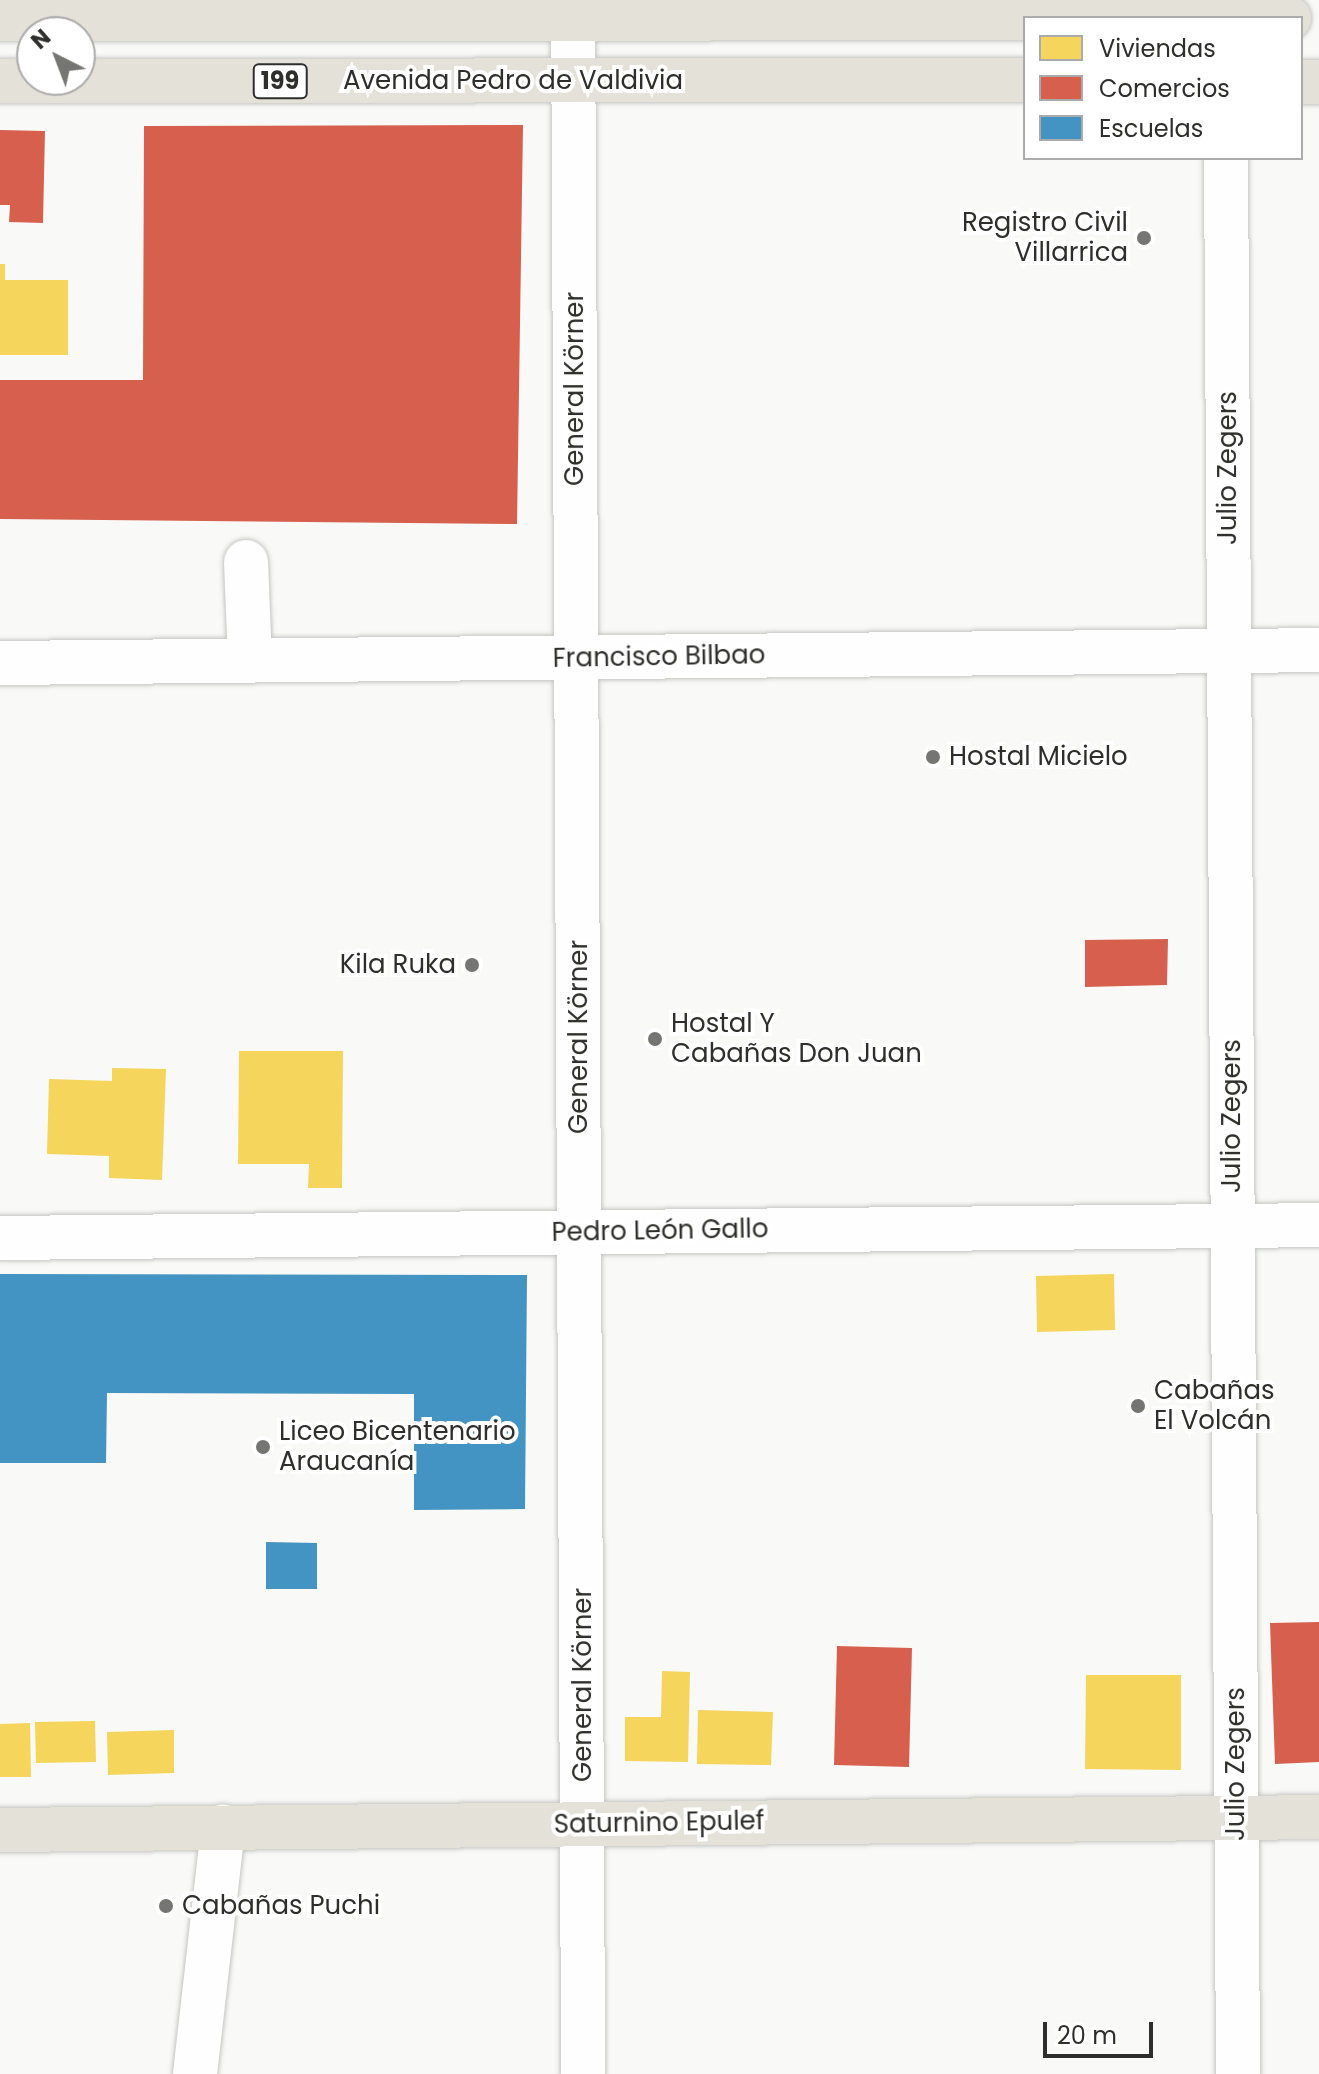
<!DOCTYPE html>
<html>
<head>
<meta charset="utf-8">
<style>
	body { margin:0 }
	#map { position:relative; width:1319px; height:2074px; overflow:hidden; background:#f9faf7; font-family:Poppins,sans-serif }
	div>[style] { position:absolute }
	[style*='--x'] { left:calc(var(--x)*1px); top:calc(var(--y)*1px); width:calc(var(--w)*1px); rotate:calc(var(--a)*1deg) }
	.homes>* { inset:0; background:#f6d55c }
	.shops>* { inset:0; background:#d6604d }
	.schools>* { inset:0; background:#4393c3 }
	.roads { filter:drop-shadow(0 0 2px #c5c6c3) drop-shadow(0 0 2px #c5c6c3) }
	.minor>* { height:44px; margin:-22px; padding:0 22px; transform-origin:22px; border-radius:22px; background:#fefefe }
	.major>* { height:44px; margin:-22px; padding:0 22px; transform-origin:22px; border-radius:22px; background:#e3e1d8 }
	.dots>* { width:22px; height:22px; translate:-50% -50%; box-sizing:border-box; border:4px solid #fff; border-radius:50% }
	span { translate:-50% -50%; white-space:nowrap; text-align:center; line-height:1.15; -webkit-text-stroke:8px #fff; paint-order:stroke }
	.shield-label span { padding:2px 6px; background:#fff; border:2px solid; border-radius:6px; -webkit-text-stroke-width:0 }
	.shield-label { font-size:24px; color:#2e2e2c; font-weight:700 }
	.street-label { font-size:26px; color:#2e2e2c }
	.poi-label { font-size:26px; color:#2e2e2c }
	.right { translate:-100% -50%; text-align:right }
	.left { translate:0 -50%; text-align:left }
	.legend { position:absolute; left:1023px; top:16px; width:280px; height:144px; box-sizing:border-box; background:#fff; border:2px solid #ababab; margin:0; padding:10px 14px; list-style:none; font-size:24px; color:#2e2e2c }
	.legend li { display:flex; align-items:center; gap:16px; height:40px }
	.legend b { width:40px; border:2px solid #ababab }
	.north { position:absolute; left:16px; top:16px; width:80px; height:80px; box-sizing:border-box; background:#fff; border:2px solid #ababab; border-radius:50%; rotate:318deg; font-size:22px; font-weight:700; line-height:32px; text-align:center; color:#2e2e2c }
	.north::after { content:''; display:block; margin:auto; width:28px; height:36px; background:#757573; clip-path:polygon(50% 0,100% 100%,50% 72%,0 100%) }
	.scale { position:absolute; left:1043px; top:2022px; width:110px; height:36px; box-sizing:border-box; border:4px solid #2e2e2c; border-top:0; padding-left:10px; font-size:24px; line-height:28px; white-space:nowrap; color:#2e2e2c; -webkit-text-stroke:6px #fff; paint-order:stroke }
</style>
</head>
<body>
<div id="map">
	<div class="homes">
		<i style="clip-path:polygon(0 264px,5px 264px,5px 280px,68px 280px,68px 355px,0 355px)"></i>
		<i style="clip-path:polygon(239px 1051px,343px 1051px,342px 1188px,308px 1188px,309px 1164px,238px 1164px)"></i>
		<i style="clip-path:polygon(112px 1068px,166px 1069px,162px 1180px,109px 1178px,109px 1156px,47px 1154px,49px 1079px,112px 1081px)"></i>
		<i style="clip-path:polygon(1114px 1274px,1115px 1330px,1037px 1332px,1036px 1276px)"></i>
		<i style="clip-path:polygon(662px 1671px,690px 1672px,688px 1762px,625px 1761px,625px 1717px,661px 1717px)"></i>
		<i style="clip-path:polygon(1086px 1675px,1181px 1675px,1181px 1770px,1085px 1769px)"></i>
		<i style="clip-path:polygon(698px 1710px,773px 1712px,771px 1765px,697px 1764px)"></i>
		<i style="clip-path:polygon(95px 1721px,96px 1762px,36px 1763px,35px 1722px)"></i>
		<i style="clip-path:polygon(30px 1723px,31px 1777px,0 1777px,0 1724px)"></i>
		<i style="clip-path:polygon(174px 1730px,174px 1773px,108px 1775px,107px 1732px)"></i>
	</div>
	<div class="shops">
		<i style="clip-path:polygon(523px 125px,517px 524px,0 519px,0 380px,143px 380px,144px 126px)"></i>
		<i style="clip-path:polygon(0 130px,45px 131px,43px 223px,9px 222px,10px 205px,0 205px)"></i>
		<i style="clip-path:polygon(1168px 939px,1167px 985px,1085px 987px,1085px 940px)"></i>
		<i style="clip-path:polygon(1319px 1622px,1319px 1762px,1275px 1764px,1270px 1623px)"></i>
		<i style="clip-path:polygon(837px 1646px,912px 1648px,909px 1767px,834px 1765px)"></i>
	</div>
	<div class="schools">
		<i style="clip-path:polygon(0 1274px,527px 1275px,525px 1509px,414px 1510px,414px 1394px,107px 1393px,106px 1463px,0 1463px)"></i>
		<i style="clip-path:polygon(266px 1542px,317px 1543px,317px 1589px,266px 1589px)"></i>
	</div>
	<div class="roads">
		<div class="minor">
			<i style="--x:573;--y:0;--w:2074;--a:89.72"></i>
			<i style="--x:1226;--y:158;--w:1916;--a:89.64"></i>
			<i style="--x:246;--y:562;--w:99;--a:87.7"></i>
			<i style="--x:0;--y:663;--w:1319;--a:-0.56"></i>
			<i style="--x:0;--y:1238;--w:1319;--a:-0.56"></i>
			<i style="--x:195;--y:2074;--w:249;--a:-83.5"></i>
		</div>
		<div class="major">
			<i style="--x:0;--y:19;--w:1289;--a:-0.04"></i>
			<i style="--x:0;--y:81;--w:1025;--a:-0.06"></i>
			<i style="--x:1301;--y:82;--w:18;--a:0"></i>
			<i style="--x:0;--y:1830;--w:1319;--a:-0.56"></i>
		</div>
	</div>
	<div class="dots">
		<i style="left:1144px;top:238px;background:#757573"></i>
		<i style="left:933px;top:757px;background:#757573"></i>
		<i style="left:472px;top:965px;background:#757573"></i>
		<i style="left:655px;top:1039px;background:#757573"></i>
		<i style="left:1138px;top:1406px;background:#757573"></i>
		<i style="left:263px;top:1447px;background:#757573"></i>
		<i style="left:166px;top:1906px;background:#757573"></i>
	</div>
	<div class="shield-label">
		<span style="left:280px;top:81px">199</span>
	</div>
	<div class="street-label">
		<span style="left:513px;top:81px">Avenida Pedro de Valdivia</span>
		<span style="left:575px;top:389px;rotate:-90deg">General Körner</span>
		<span style="left:1228px;top:468px;rotate:-90deg">Julio Zegers</span>
		<span style="left:659px;top:657px;rotate:-1deg">Francisco Bilbao</span>
		<span style="left:579px;top:1037px;rotate:-90deg">General Körner</span>
		<span style="left:1232px;top:1116px;rotate:-90deg">Julio Zegers</span>
		<span style="left:660px;top:1231px;rotate:-1deg">Pedro León Gallo</span>
		<span style="left:583px;top:1685px;rotate:-90deg">General Körner</span>
		<span style="left:1236px;top:1764px;rotate:-90deg">Julio Zegers</span>
		<span style="left:659px;top:1823px;rotate:-1deg">Saturnino Epulef</span>
	</div>
	<div class="poi-label">
		<span class="right" style="left:1128px;top:238px">Registro Civil<br>Villarrica</span>
		<span class="left" style="left:949px;top:757px">Hostal Micielo</span>
		<span class="right" style="left:456px;top:965px">Kila Ruka</span>
		<span class="left" style="left:671px;top:1039px">Hostal Y<br>Cabañas Don Juan</span>
		<span class="left" style="left:1154px;top:1406px">Cabañas<br>El Volcán</span>
		<span class="left" style="left:279px;top:1447px">Liceo Bicentenario<br>Araucanía</span>
		<span class="left" style="left:182px;top:1906px">Cabañas Puchi</span>
	</div>
	<ul class="legend">
	<li><b style="height:22px;background:#f6d55c"></b>Viviendas</li>
	<li><b style="height:22px;background:#d6604d"></b>Comercios</li>
	<li><b style="height:22px;background:#4393c3"></b>Escuelas</li>
	</ul>
	<div class="north">N</div>
	<div class="scale">20 m</div>
</div>
</body>
</html>
